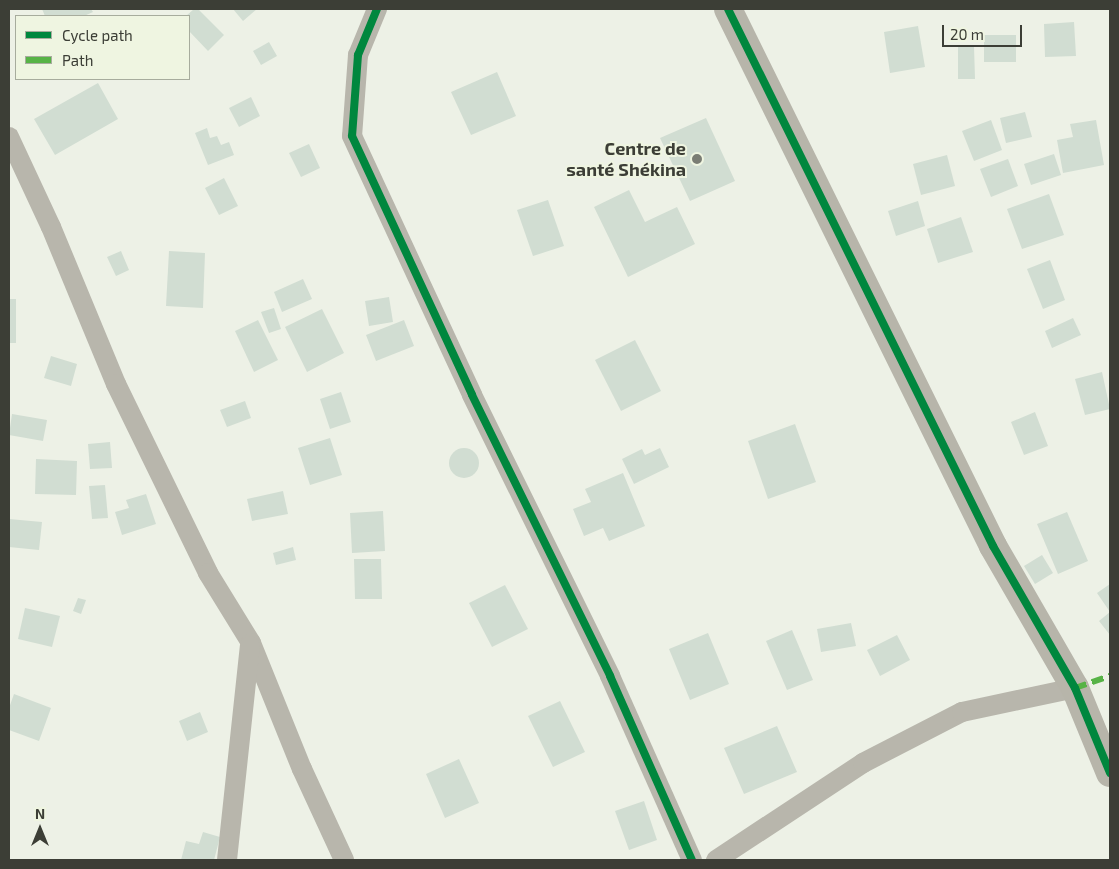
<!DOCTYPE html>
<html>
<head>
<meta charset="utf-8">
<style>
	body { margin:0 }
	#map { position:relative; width:1119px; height:869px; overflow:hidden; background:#edf1e6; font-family:"Exo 2",sans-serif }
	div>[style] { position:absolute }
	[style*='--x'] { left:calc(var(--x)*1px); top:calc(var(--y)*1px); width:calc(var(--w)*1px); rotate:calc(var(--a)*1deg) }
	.building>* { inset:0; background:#d1ddd2 }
	.round { border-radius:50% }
	.street>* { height:20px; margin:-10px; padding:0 10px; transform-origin:10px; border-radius:10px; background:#b8b6ac }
	.secondary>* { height:28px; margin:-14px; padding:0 14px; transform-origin:14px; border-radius:14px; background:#b7b5aa }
	.quiet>* { height:6px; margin-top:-3px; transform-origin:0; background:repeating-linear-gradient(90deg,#57b346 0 12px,transparent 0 18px) }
	.cycleway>* { height:8px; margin:-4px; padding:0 4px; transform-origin:4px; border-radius:4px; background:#00873e }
	.dots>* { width:14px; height:14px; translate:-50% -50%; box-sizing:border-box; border:2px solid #eff5e1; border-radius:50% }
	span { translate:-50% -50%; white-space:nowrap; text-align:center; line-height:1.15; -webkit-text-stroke:4px #eff5e1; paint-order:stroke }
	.poi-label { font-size:18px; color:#3c3e36; font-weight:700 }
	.right { translate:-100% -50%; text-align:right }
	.frame { position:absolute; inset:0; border:10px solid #3c3e36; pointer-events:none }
	.legend { position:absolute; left:15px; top:15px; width:175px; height:65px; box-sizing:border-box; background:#eff5e1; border:1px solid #a7ac9d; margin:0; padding:6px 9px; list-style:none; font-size:15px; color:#3c3e36 }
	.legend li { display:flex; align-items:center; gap:10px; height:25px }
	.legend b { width:25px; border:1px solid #a7ac9d }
	.north { position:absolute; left:15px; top:804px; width:50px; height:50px; -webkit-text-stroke:4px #eff5e1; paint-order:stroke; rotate:0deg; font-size:14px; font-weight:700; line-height:20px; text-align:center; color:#3c3e36 }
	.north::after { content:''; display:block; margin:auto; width:18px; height:22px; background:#3c3e36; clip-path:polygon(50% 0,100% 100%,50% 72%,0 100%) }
	.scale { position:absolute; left:942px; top:25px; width:80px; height:22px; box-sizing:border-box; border:2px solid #3c3e36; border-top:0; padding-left:6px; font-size:15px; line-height:18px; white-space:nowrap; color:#3c3e36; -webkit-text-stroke:4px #eff5e1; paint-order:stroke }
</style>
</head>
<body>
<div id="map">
	<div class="building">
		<i style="clip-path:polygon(42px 9px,91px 9px,93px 12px,84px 16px,45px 16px)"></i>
		<i style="clip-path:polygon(194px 9px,198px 9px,224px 35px,208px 51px,189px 31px,189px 16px,186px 16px)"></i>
		<i style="clip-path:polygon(233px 9px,257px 9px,243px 21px)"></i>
		<i style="clip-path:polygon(1074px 22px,1076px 56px,1045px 57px,1044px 24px)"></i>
		<i style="clip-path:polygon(918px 26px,925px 67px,890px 73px,884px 32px)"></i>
		<i style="clip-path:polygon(984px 35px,1016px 35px,1016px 62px,984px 62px)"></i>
		<i style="clip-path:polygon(269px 42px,277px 56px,261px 65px,253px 51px)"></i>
		<i style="clip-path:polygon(958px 47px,974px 47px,975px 79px,958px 79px)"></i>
		<i style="clip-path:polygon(497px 72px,516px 116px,471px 135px,451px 92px)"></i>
		<i style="clip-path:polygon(98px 83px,118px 119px,55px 155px,34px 119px)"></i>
		<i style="clip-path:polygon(251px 97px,260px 116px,239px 127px,229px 108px)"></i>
		<i style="clip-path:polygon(1025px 112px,1032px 137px,1006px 143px,1000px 118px)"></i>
		<i style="clip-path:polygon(706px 118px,735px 181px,690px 201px,660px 138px)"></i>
		<i style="clip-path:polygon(991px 120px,1002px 150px,974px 161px,962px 131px)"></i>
		<i style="clip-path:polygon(1096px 120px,1104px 165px,1063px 173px,1057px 140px,1073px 137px,1070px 124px)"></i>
		<i style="clip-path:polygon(207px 128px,210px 138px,217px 136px,221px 145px,229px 142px,234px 155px,208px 165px,195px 133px)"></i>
		<i style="clip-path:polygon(309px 144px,320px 168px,301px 177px,289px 153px)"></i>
		<i style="clip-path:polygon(1054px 154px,1061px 175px,1031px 185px,1024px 164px)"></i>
		<i style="clip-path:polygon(947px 155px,955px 186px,921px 195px,913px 164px)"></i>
		<i style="clip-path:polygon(1008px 159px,1018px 186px,991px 197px,980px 169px)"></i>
		<i style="clip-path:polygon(224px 178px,238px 206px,219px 215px,205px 188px)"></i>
		<i style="clip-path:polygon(629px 190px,645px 222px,677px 207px,695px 244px,628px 277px,594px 207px)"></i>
		<i style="clip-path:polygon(1049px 194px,1064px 235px,1022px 249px,1007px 209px)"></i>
		<i style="clip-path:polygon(548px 200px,564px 246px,533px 256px,517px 210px)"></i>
		<i style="clip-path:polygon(918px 201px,925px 226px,896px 236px,888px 211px)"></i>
		<i style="clip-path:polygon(961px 217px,973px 252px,938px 263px,927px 229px)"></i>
		<i style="clip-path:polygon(121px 251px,129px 270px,116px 276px,107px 257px)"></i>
		<i style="clip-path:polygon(169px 251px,205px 253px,203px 308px,166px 306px)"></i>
		<i style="clip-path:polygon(1050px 260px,1065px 300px,1043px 309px,1027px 269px)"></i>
		<i style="clip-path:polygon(303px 279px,312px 299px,282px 312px,274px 292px)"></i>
		<i style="clip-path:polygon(389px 297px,393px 322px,369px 326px,365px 301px)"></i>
		<i style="clip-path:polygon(9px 299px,16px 299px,16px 343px,9px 343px)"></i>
		<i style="clip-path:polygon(274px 308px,281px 329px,269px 333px,261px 312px)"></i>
		<i style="clip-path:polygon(322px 309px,344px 353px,307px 372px,285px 327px)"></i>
		<i style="clip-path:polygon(1073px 318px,1081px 335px,1052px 348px,1045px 331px)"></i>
		<i style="clip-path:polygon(258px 320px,278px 360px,254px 372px,235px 331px)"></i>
		<i style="clip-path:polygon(404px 320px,414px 346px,376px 361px,366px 335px)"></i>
		<i style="clip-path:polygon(635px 340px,661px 391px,621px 411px,595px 360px)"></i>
		<i style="clip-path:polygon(51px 356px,77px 364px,71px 386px,44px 378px)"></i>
		<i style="clip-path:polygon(1102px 372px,1110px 409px,1085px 415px,1075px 379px)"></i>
		<i style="clip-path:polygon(341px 392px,351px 422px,330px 429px,320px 399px)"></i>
		<i style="clip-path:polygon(245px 401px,251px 418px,227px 427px,220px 410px)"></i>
		<i style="clip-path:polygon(1035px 412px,1048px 446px,1024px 455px,1011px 422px)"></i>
		<i style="clip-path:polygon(12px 414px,47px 420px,43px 441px,9px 435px)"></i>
		<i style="clip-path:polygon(795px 424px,816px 482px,768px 499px,748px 441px)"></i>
		<i style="clip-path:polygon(330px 438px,342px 475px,310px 485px,298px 448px)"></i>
		<i style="clip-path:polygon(110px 442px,112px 468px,90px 469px,88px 444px)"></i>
		<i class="round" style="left:449px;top:448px;width:30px;height:30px"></i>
		<i style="clip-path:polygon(660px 448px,669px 467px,634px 484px,622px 459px,642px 449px,645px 455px)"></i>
		<i style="clip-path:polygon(36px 459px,77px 461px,76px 495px,35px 494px)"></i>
		<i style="clip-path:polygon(623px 473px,645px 526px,609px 541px,603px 528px,584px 536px,573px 509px,591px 502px,585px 489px)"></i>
		<i style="clip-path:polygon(105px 485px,108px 518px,92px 519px,89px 486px)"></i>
		<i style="clip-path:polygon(283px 491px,288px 514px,252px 521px,247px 499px)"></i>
		<i style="clip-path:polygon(146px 494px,156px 524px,122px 535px,115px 512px,129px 508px,126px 500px)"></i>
		<i style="clip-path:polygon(383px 511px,385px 551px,352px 553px,350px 513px)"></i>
		<i style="clip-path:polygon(1067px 512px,1088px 561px,1058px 574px,1037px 524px)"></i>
		<i style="clip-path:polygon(9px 519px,42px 522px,39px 550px,9px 547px)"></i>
		<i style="clip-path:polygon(293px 547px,296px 560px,276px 565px,273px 553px)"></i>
		<i style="clip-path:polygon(1042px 555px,1053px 573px,1035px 584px,1024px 566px)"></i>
		<i style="clip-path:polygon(354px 559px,381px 559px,382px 599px,355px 599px)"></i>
		<i style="clip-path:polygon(1110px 584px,1110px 635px,1099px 621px,1110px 612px,1097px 593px)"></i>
		<i style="clip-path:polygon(505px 585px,528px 629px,492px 647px,469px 603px)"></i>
		<i style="clip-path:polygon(78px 598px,86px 600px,81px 614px,73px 611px)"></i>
		<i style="clip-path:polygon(25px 608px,60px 616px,52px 647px,18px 639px)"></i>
		<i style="clip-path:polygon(851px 623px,856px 646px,821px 652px,817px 629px)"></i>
		<i style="clip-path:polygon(792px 630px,813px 680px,787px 690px,766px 641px)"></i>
		<i style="clip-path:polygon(708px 633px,729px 684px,690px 700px,669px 649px)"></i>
		<i style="clip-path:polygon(897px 635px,910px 660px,880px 676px,867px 650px)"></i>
		<i style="clip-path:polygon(14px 694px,51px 708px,39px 741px,9px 730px,9px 708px)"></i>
		<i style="clip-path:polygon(560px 701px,585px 752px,553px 767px,528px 716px)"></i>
		<i style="clip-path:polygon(200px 712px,208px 732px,187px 741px,179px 721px)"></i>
		<i style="clip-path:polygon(777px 726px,797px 772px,744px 794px,724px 748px)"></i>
		<i style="clip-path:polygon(459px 759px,479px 803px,445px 818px,426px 774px)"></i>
		<i style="clip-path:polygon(644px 801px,657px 840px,629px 850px,615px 811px)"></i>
		<i style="clip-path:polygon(203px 832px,220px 837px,214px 860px,181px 860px,186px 841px,199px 844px)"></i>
	</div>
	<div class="street">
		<i style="--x:377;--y:9;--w:50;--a:112.4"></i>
		<i style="--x:358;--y:55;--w:81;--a:94.2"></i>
		<i style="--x:352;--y:136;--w:285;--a:65.1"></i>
		<i style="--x:472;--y:395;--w:313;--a:63.8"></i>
		<i style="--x:610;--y:676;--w:201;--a:66"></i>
		<i style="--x:9;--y:137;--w:99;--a:65"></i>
		<i style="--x:51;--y:227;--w:170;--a:67.5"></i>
		<i style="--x:116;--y:384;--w:210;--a:64"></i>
		<i style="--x:208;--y:573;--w:82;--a:58.4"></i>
		<i style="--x:251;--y:643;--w:136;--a:68"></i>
		<i style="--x:302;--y:769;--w:100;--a:65.2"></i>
		<i style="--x:227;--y:860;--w:215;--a:-83.9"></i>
		<i style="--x:716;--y:860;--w:176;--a:-33.4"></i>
		<i style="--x:863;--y:763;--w:111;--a:-27.3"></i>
		<i style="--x:962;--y:712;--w:116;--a:-12"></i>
	</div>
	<div class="secondary">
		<i style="--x:728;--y:9;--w:599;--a:63.73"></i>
		<i style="--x:993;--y:546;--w:164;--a:60"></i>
		<i style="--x:1075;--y:688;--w:92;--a:67.6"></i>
	</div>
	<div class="quiet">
		<i style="--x:1075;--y:688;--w:37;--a:-19"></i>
	</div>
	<div class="cycleway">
		<i style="--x:377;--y:9;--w:50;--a:112.4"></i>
		<i style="--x:358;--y:55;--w:81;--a:94.2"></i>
		<i style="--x:352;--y:136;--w:285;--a:65.1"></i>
		<i style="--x:472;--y:395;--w:313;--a:63.8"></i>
		<i style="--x:610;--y:676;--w:201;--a:66"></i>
		<i style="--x:728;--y:9;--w:599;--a:63.73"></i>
		<i style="--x:993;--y:546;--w:164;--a:60"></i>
		<i style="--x:1075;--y:688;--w:92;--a:67.6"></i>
	</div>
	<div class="dots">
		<i style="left:697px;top:159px;background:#7a7d74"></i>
	</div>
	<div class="poi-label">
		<span class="right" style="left:686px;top:159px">Centre de<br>santé Shékina</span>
	</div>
	<div class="frame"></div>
	<ul class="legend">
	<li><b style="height:6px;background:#00873e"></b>Cycle path</li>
	<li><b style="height:6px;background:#57b346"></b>Path</li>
	</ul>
	<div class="north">N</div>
	<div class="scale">20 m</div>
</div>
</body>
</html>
